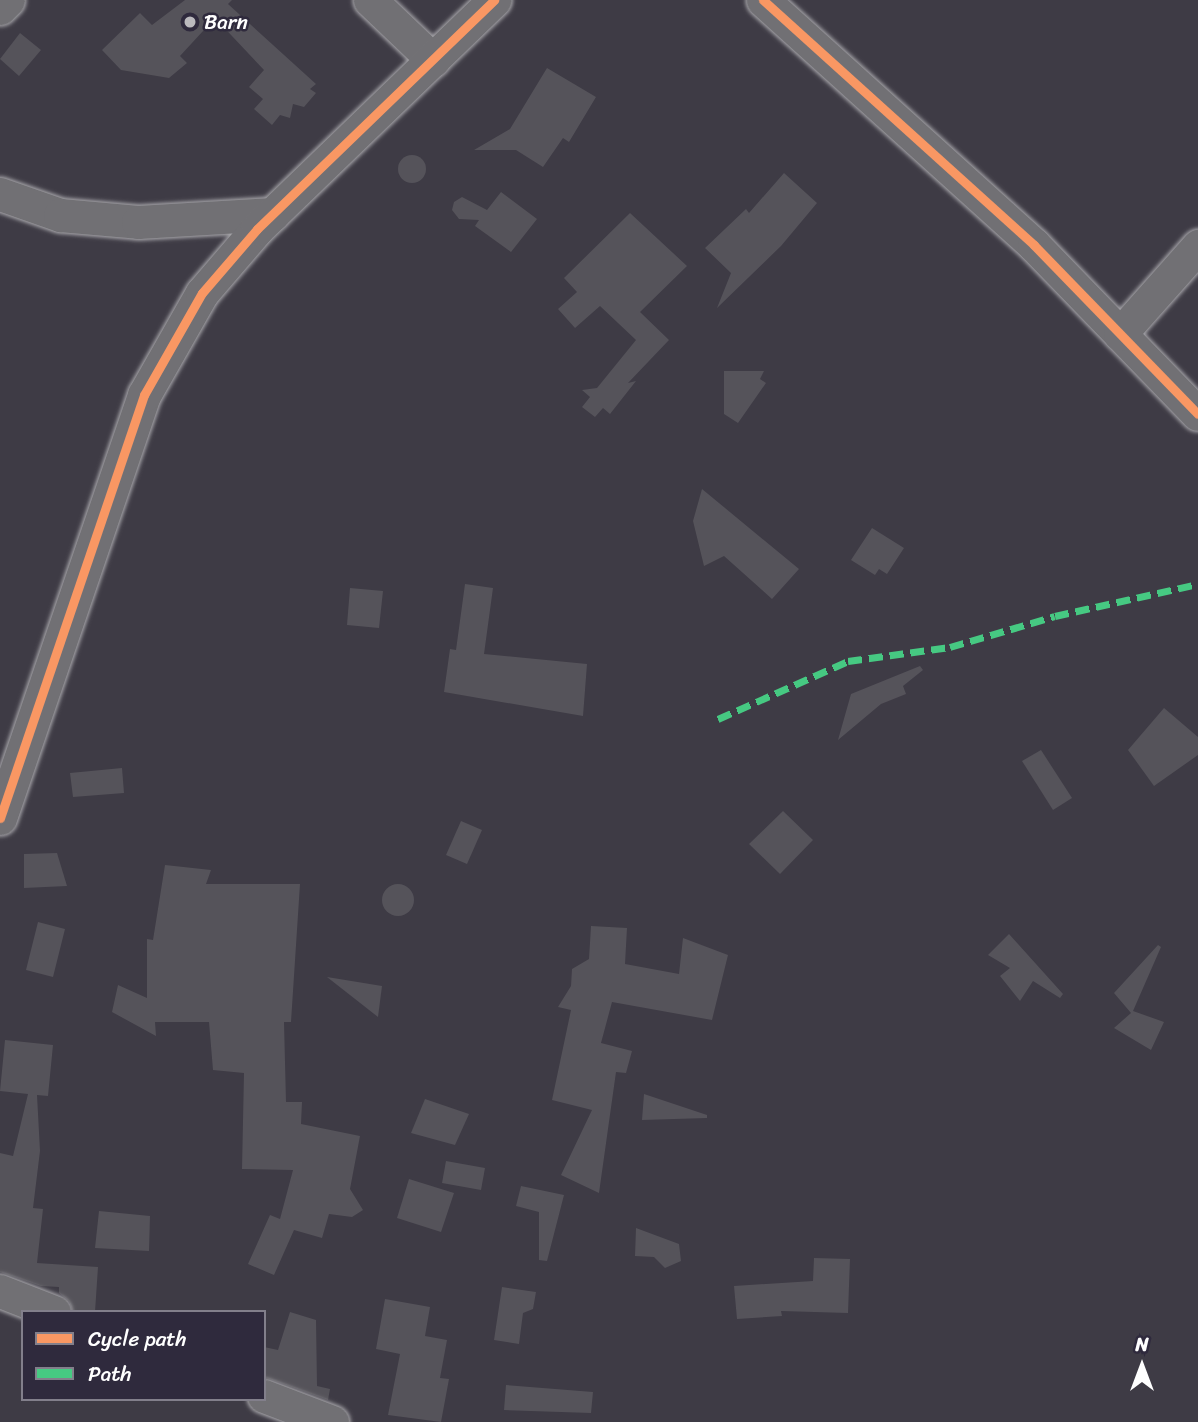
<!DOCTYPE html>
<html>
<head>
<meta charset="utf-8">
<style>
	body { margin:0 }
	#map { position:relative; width:1198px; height:1422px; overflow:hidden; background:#3e3b45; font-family:Sriracha,sans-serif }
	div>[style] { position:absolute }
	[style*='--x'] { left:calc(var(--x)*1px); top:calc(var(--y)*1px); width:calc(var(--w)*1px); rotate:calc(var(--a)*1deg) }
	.building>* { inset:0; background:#55535a }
	.round { border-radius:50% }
	.roads { filter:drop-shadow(0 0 2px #a8a7ab) drop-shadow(0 0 2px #a8a7ab) }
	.street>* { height:33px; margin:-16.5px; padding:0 16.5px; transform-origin:16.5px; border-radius:16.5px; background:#717074 }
	.quiet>* { height:7px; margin-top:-3.5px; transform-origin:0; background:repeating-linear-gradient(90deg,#46c982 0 14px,transparent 0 21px) }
	.cycleway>* { height:9px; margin:-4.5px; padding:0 4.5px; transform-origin:4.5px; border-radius:4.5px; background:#f99763 }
	.dots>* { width:19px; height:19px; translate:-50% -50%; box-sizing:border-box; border:4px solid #2f2a3d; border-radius:50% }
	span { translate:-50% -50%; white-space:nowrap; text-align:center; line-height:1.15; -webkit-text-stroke:5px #2f2a3d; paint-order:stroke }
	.poi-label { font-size:21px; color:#fff }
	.left { translate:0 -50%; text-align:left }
	.legend { position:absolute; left:21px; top:1310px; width:245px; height:91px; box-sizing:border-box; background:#2f2a3d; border:2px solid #827f8b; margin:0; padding:9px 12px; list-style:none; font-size:21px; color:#fff }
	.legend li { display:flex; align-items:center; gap:14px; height:35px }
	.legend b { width:35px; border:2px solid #827f8b }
	.north { position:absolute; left:1107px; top:1331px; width:70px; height:70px; -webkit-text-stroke:5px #2f2a3d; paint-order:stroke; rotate:0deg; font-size:19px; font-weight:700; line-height:28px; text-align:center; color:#fff }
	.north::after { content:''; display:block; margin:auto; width:24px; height:32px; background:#fff; clip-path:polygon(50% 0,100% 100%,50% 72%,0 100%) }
</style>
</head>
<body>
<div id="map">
	<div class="building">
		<i style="clip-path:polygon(185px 0,232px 0,228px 4px,316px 84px,310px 89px,316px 93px,304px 107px,293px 104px,290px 118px,280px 115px,272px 125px,254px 109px,263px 99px,249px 87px,264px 70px,215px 18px,180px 56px,187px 63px,169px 78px,121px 70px,102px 50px,140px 13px,152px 25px)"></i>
		<i style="clip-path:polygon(20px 33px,41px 50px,19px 76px,0 59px)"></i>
		<i style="clip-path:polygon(547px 68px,596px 97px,569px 142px,563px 138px,543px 167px,516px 150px,474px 150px,510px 129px)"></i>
		<i class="round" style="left:398px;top:155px;width:28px;height:28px"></i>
		<i style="clip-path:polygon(784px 173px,817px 203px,781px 246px,717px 308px,731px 273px,705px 248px,746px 209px,749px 213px)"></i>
		<i style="clip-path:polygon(501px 192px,537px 219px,511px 252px,475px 226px,479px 220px,459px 219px,452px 210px,454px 202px,462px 197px,487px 210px)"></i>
		<i style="clip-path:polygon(630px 213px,687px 266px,640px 312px,669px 340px,628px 383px,636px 381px,610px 414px,603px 408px,595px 417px,582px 407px,590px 397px,582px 390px,597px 388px,636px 340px,600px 306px,575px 328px,558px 309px,577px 292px,564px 278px)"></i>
		<i style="clip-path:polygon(724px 371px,764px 371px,760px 379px,766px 383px,738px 423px,724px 414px)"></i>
		<i style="clip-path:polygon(702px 489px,799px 569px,772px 599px,724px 556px,704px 566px,693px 521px)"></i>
		<i style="clip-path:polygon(872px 528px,904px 548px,887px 574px,879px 569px,875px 575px,851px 560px)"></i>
		<i style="clip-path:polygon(465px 584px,493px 588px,484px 654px,587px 664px,583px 716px,444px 692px,450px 649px,456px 650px)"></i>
		<i style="clip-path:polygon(350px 588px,383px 591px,379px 628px,347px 625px)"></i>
		<i style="clip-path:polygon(920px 666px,923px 670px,903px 686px,906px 694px,881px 704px,838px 740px,851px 694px)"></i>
		<i style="clip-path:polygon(1164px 708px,1198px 737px,1198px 755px,1154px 786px,1128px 750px)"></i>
		<i style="clip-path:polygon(1041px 750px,1072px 798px,1053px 810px,1022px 761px)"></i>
		<i style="clip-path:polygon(122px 768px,124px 793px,73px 797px,70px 773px)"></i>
		<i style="clip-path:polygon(783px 811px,813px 840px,780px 874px,749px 844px)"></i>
		<i style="clip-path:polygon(461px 821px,482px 830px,467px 864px,446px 855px)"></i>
		<i style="clip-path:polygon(57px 853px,67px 886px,24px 888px,24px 854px)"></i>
		<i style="clip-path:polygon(165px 865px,211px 870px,206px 884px,300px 884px,291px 1022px,284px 1022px,286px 1102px,302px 1102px,301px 1124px,360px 1136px,350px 1189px,363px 1210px,352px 1217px,329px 1214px,322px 1238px,294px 1230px,274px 1275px,248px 1264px,270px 1215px,280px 1219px,293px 1170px,242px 1169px,244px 1073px,213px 1070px,209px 1022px,155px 1022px,156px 1036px,112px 1012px,118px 985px,147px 998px,147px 939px,153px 940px)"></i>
		<i class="round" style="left:382px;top:884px;width:32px;height:32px"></i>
		<i style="clip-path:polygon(38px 922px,65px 929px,53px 977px,26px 970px)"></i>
		<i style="clip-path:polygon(591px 926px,627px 928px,625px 964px,679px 974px,683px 938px,728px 955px,712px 1020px,612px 1002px,601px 1043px,632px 1051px,626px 1073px,616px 1072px,599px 1193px,561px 1175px,592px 1110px,552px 1100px,571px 1010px,558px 1007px,571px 986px,572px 969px,589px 959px)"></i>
		<i style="clip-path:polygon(1009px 934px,1063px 994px,1060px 998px,1033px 981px,1020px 1001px,1000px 976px,1010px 968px,988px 955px)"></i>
		<i style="clip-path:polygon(1158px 945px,1161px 947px,1133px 1011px,1164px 1022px,1151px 1050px,1114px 1028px,1131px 1013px,1114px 993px)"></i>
		<i style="clip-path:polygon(327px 977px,382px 986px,378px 1017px)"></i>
		<i style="clip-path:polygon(5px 1040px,53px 1045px,48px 1096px,37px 1095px,40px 1151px,33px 1208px,43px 1209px,37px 1263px,98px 1267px,95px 1312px,73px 1312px,69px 1301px,59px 1293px,59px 1287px,41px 1286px,0 1272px,0 1153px,13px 1156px,28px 1094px,0 1091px)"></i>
		<i style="clip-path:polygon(644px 1094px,707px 1115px,707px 1118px,642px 1120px)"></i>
		<i style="clip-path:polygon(425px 1099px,469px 1114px,455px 1145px,411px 1133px)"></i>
		<i style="clip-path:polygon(446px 1161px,485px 1168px,481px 1190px,442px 1183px)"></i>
		<i style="clip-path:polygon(409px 1179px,454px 1193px,441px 1232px,397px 1218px)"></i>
		<i style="clip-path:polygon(521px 1186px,564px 1195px,547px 1261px,539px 1260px,539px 1212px,516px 1206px)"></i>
		<i style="clip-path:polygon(99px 1211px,150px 1216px,149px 1251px,95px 1248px)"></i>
		<i style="clip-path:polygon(636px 1228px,679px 1244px,681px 1261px,665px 1268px,654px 1257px,635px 1256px)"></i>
		<i style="clip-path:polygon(814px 1258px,850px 1259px,848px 1313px,781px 1311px,782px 1316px,737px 1319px,734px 1286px,813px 1281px)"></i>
		<i style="clip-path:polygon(502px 1287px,536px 1292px,533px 1309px,523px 1313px,519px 1344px,494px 1340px)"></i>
		<i style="clip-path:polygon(385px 1299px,430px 1307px,425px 1336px,447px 1340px,440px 1378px,449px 1379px,441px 1422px,388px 1415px,400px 1354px,376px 1349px)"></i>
		<i style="clip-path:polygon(290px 1312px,316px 1320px,317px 1386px,330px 1389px,328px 1400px,264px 1377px,264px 1347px,278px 1350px)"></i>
		<i style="clip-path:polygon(506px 1385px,593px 1392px,591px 1413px,504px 1410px)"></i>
	</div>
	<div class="roads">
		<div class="street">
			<i style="--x:370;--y:0;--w:87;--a:43.6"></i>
			<i style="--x:763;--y:0;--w:365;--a:42.1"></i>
			<i style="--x:1034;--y:245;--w:235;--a:45.9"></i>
			<i style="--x:0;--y:8;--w:11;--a:-45"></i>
			<i style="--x:0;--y:194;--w:64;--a:19.3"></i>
			<i style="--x:60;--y:215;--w:78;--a:5.1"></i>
			<i style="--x:138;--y:222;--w:135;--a:-3.4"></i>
			<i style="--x:1120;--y:334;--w:118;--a:-48.4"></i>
			<i style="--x:0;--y:818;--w:447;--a:-71.2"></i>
			<i style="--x:144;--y:395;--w:117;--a:-60.4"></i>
			<i style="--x:202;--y:293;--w:84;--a:-49.3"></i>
			<i style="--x:257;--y:229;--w:330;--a:-44"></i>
			<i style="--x:0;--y:1291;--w:58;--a:21.3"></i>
			<i style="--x:264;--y:1396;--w:73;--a:20.9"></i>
		</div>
	</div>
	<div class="quiet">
		<i style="--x:718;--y:719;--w:142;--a:-24"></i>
		<i style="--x:848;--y:661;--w:103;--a:-7.8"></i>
		<i style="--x:950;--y:647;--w:109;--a:-16.4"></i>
		<i style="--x:1055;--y:616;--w:147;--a:-12.6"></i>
	</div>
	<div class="cycleway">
		<i style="--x:763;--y:0;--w:365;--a:42.1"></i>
		<i style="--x:1034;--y:245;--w:235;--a:45.9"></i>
		<i style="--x:0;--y:818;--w:447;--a:-71.2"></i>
		<i style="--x:144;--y:395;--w:117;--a:-60.4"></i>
		<i style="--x:202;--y:293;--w:84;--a:-49.3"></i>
		<i style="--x:257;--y:229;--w:330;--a:-44"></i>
	</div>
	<div class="dots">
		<i style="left:190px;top:22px;background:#bbbabe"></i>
	</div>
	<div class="poi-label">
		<span class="left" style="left:204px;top:22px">Barn</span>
	</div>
	<ul class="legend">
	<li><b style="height:9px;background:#f99763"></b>Cycle path</li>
	<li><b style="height:9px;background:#46c982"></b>Path</li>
	</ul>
	<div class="north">N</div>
</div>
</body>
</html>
